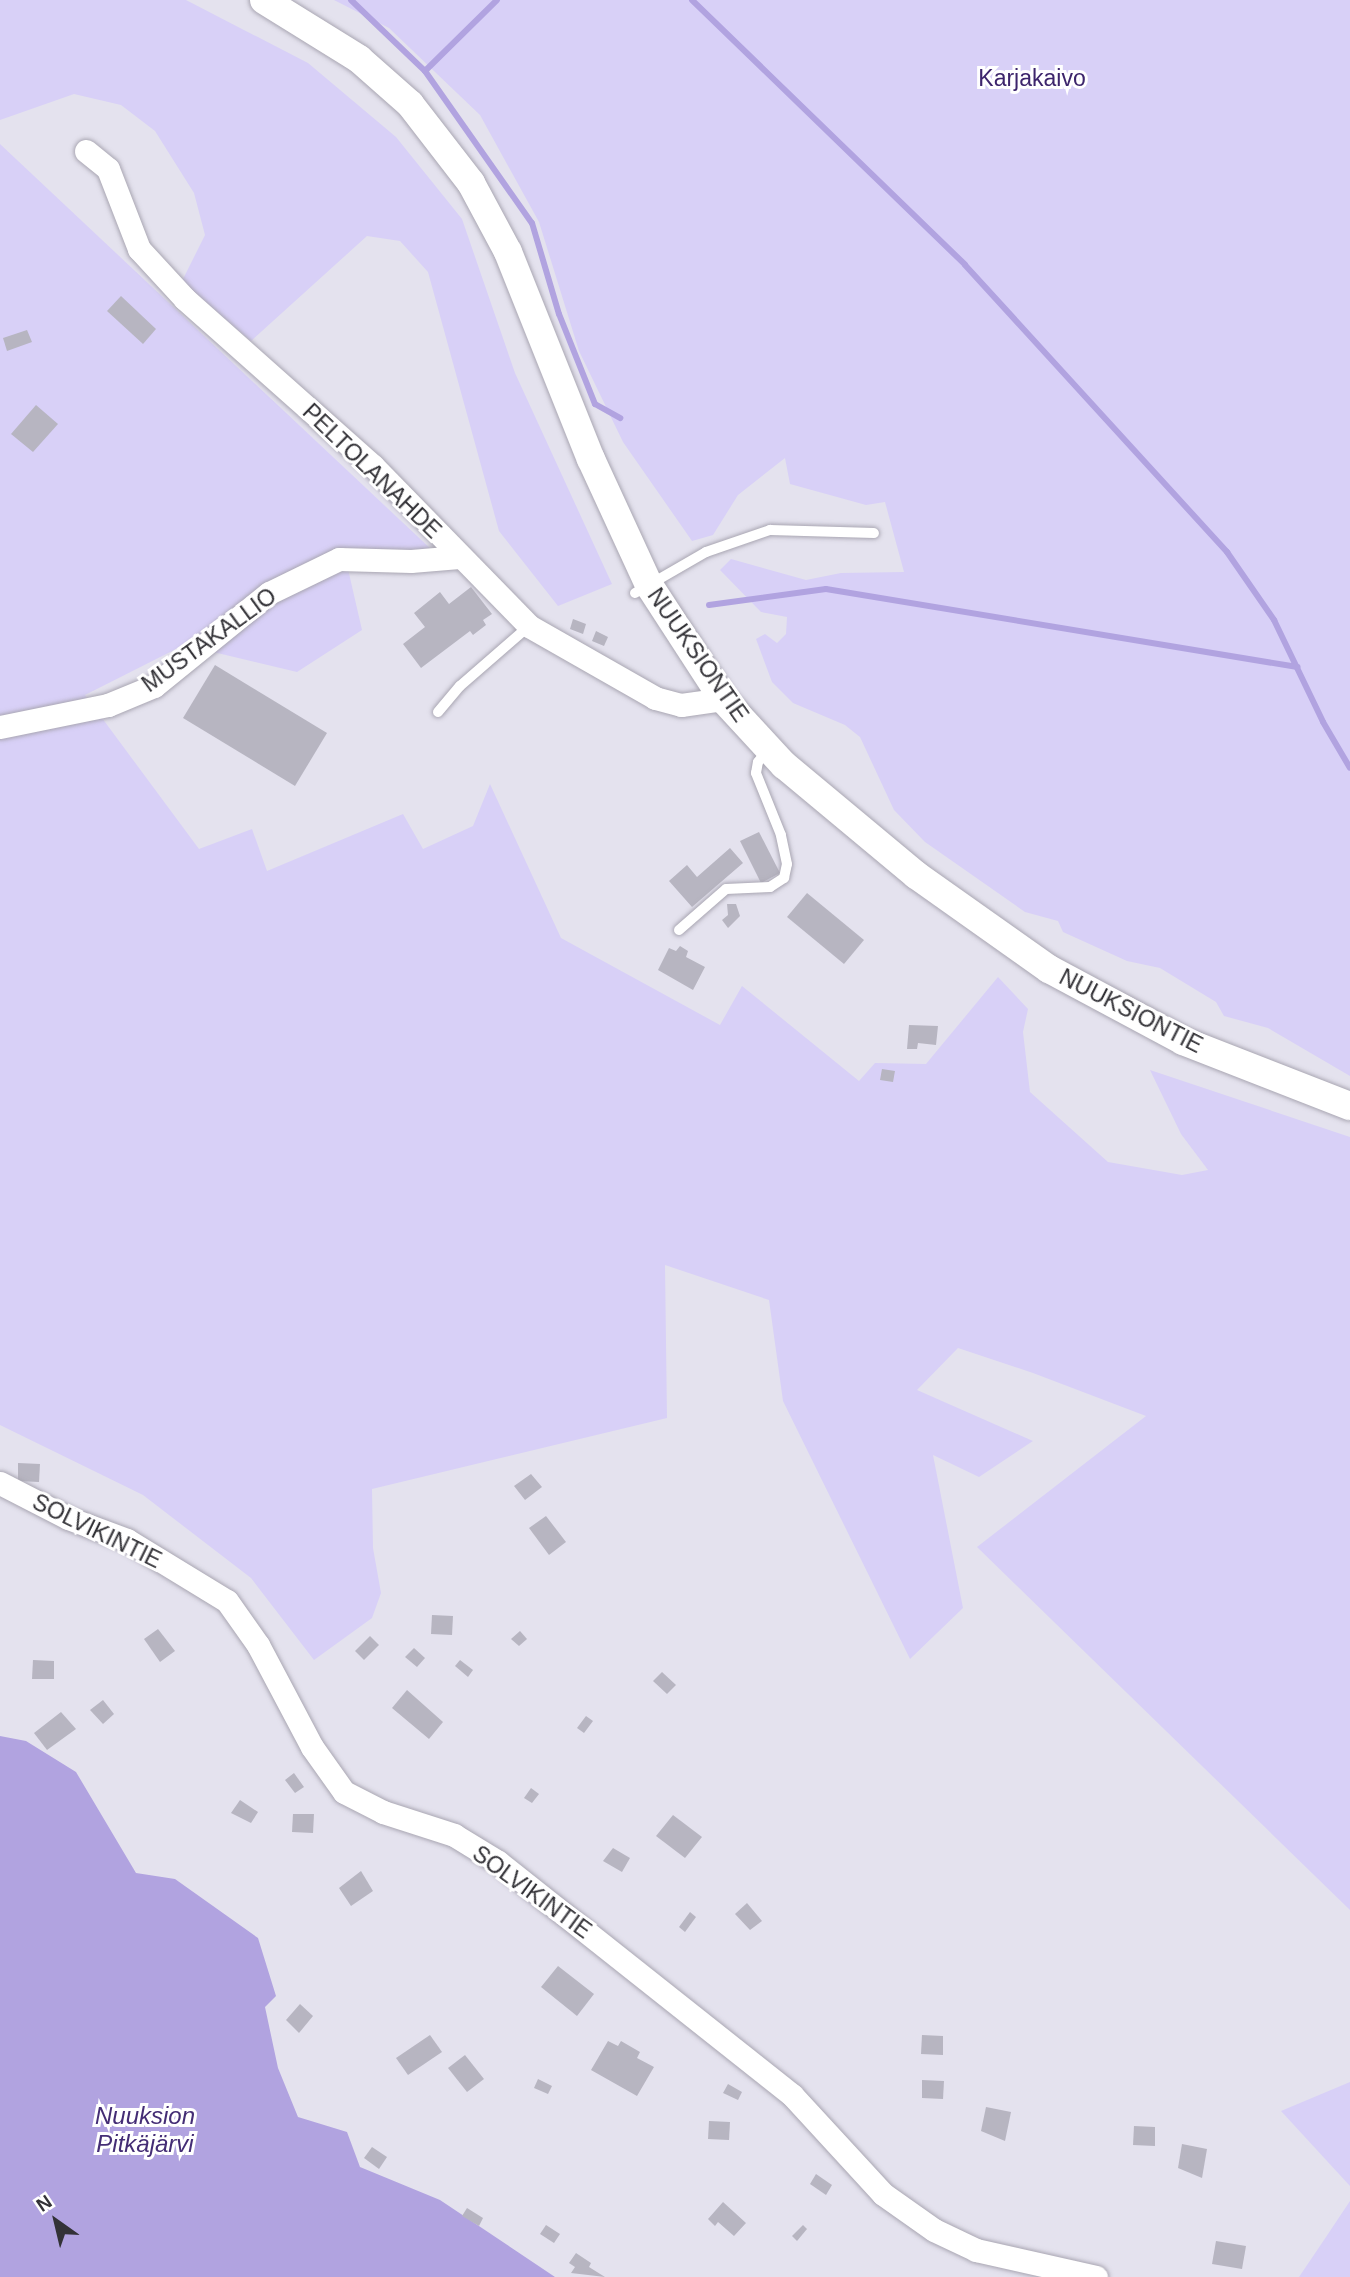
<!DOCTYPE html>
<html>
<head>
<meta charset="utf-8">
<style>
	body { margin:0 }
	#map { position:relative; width:1350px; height:2277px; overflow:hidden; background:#e4e2ee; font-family:Helvetica,sans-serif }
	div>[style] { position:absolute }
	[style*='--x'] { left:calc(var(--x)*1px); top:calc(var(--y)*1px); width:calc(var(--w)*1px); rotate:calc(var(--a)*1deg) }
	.green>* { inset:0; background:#d8d0f7 }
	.water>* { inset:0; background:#b1a3e0 }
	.stream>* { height:6px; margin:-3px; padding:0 3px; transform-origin:3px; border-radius:3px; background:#b1a3e0 }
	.building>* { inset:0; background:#b7b5c1 }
	.roads { filter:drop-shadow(0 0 2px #a9a6b2) drop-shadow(0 0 2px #a9a6b2) }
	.service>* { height:10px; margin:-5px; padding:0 5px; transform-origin:5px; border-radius:5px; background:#fff }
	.minor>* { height:23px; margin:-11.5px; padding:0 11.5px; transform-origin:11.5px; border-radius:11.5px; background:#fff }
	.tertiary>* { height:28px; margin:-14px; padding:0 14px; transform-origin:14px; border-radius:14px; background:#fff }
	span { translate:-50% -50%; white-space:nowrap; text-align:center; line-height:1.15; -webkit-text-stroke:6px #fff; paint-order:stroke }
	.park-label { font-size:23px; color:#3d256c }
	.street-label { font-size:23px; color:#333237 }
	.water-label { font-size:24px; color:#442d75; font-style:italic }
	.north { position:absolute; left:21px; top:2186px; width:70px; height:70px; -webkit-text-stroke:5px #fff; paint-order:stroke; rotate:326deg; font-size:19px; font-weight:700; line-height:28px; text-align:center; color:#333237 }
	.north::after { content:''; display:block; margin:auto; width:24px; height:32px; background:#333237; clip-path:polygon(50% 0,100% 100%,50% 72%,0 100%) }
</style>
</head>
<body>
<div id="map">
	<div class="green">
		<i style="clip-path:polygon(0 0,186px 0,308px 63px,396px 137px,462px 219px,515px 373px,612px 584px,558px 606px,499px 531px,428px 272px,400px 241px,367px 236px,251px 341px,181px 283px,205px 235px,194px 193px,155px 131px,121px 105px,74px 94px,0 120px)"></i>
		<i style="clip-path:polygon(334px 0,1350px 0,1350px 1076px,1268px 1028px,1224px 1016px,1216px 1002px,1160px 968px,1127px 961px,1063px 932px,1058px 921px,1025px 912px,925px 842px,894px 810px,860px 737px,845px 725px,793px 703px,772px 682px,756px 639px,765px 634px,777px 643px,786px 634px,787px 617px,761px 612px,720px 570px,731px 559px,806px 580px,841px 573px,904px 572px,885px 502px,866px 505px,790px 484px,785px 458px,738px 495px,713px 535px,692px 541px,623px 442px,579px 351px,539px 222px,480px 115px,389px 28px)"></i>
		<i style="clip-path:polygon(0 144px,450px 567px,348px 569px,362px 630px,297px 672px,184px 645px,85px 695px,199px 849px,252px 829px,267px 871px,403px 814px,423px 849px,473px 826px,490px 784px,561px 938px,720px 1025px,742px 986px,859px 1081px,875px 1063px,926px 1064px,998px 977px,1028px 1009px,1023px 1032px,1030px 1092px,1108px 1162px,1182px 1175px,1208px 1170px,1181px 1134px,1150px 1070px,1350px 1137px,1350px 1910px,977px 1547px,1146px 1416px,1033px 1373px,958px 1348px,917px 1390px,1033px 1441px,979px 1477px,933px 1455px,963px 1608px,910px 1659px,783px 1401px,769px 1300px,665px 1265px,667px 1418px,372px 1489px,373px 1548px,381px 1593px,372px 1618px,314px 1660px,251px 1578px,143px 1495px,0 1425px)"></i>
		<i style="clip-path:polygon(1350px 2082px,1350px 2186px,1281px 2111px)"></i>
		<i style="clip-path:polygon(1350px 2201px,1350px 2277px,1299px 2277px,1324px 2240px)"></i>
	</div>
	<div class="water">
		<i style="clip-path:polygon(0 1736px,26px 1741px,76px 1772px,136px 1873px,175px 1879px,258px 1938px,276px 1996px,265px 2007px,278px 2068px,298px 2117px,347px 2132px,360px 2167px,440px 2200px,555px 2277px,0 2277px)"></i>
	</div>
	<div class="stream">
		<i style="--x:351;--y:0;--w:103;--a:43.8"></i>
		<i style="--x:425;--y:71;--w:186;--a:54.9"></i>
		<i style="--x:532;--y:223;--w:95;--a:73.5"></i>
		<i style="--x:559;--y:314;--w:97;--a:68.2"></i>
		<i style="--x:595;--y:404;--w:29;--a:29"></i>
		<i style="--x:692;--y:0;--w:380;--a:44.1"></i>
		<i style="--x:965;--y:265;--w:389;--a:47.6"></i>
		<i style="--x:1227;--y:552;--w:83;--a:55.3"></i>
		<i style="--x:1274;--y:620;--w:113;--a:64.3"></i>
		<i style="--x:1323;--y:722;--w:53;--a:59.6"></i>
		<i style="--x:425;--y:71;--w:101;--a:-44.6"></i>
		<i style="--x:709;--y:605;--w:118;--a:-7.8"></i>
		<i style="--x:826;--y:589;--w:478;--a:9.4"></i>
	</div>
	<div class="building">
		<i style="clip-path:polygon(121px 296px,156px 329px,143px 344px,107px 311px)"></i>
		<i style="clip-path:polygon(27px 330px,32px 342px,7px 351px,3px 338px)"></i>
		<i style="clip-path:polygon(36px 405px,58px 424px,33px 452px,11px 434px)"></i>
		<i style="clip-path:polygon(471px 587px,492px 614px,483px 620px,486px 625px,473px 635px,470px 631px,421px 668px,403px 644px,425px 627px,414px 613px,440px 592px,449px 604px)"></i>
		<i style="clip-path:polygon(573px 619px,586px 624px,583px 634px,570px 629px)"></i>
		<i style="clip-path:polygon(596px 631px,608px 637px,604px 646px,592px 641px)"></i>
		<i style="clip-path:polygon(215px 665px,327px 733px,295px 786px,183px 718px)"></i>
		<i style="clip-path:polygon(759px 832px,780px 873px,761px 883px,740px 841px)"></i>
		<i style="clip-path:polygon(730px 848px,743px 863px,692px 907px,669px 881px,687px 865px,697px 877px)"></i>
		<i style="clip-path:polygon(807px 893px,864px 940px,844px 964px,787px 917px)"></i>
		<i style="clip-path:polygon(727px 904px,736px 904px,740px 916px,728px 928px,722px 920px,728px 915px)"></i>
		<i style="clip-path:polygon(680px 946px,688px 951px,686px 957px,705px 967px,693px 990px,658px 970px,669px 948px,676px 951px)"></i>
		<i style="clip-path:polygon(909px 1025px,938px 1026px,936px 1045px,918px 1043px,917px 1049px,907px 1049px)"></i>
		<i style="clip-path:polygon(882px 1069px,895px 1071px,893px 1082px,880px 1080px)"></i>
		<i style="clip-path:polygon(18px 1463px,40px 1464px,39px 1482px,18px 1481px)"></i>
		<i style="clip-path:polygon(531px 1474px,542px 1487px,525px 1500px,514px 1486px)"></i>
		<i style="clip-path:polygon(546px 1516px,566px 1542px,549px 1555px,529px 1528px)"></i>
		<i style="clip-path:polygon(432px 1615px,453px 1616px,452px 1635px,431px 1634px)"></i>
		<i style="clip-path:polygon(158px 1629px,175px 1651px,160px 1662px,144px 1639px)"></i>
		<i style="clip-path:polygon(520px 1631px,527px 1639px,519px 1646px,511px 1639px)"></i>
		<i style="clip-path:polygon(370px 1636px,379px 1645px,364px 1660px,355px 1651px)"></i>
		<i style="clip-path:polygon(414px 1648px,425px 1658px,417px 1667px,405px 1657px)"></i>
		<i style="clip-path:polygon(33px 1660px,54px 1661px,54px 1679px,32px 1679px)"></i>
		<i style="clip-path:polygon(460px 1660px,473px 1670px,468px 1677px,455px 1666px)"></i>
		<i style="clip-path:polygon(662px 1672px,676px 1685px,667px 1694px,653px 1681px)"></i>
		<i style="clip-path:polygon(407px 1690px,443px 1722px,429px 1739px,392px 1708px)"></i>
		<i style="clip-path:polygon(103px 1700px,114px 1714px,103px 1724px,90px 1710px)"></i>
		<i style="clip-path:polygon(61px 1712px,76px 1729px,47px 1750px,34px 1733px)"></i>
		<i style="clip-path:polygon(586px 1716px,593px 1721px,584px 1733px,577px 1728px)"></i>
		<i style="clip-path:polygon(294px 1773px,304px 1787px,295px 1793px,285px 1780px)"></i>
		<i style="clip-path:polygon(531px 1788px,539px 1794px,532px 1803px,524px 1798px)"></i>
		<i style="clip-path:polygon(240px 1800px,258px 1812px,251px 1823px,231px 1813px)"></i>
		<i style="clip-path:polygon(293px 1814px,314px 1814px,313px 1833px,292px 1832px)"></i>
		<i style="clip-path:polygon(673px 1815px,702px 1837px,685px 1858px,656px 1836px)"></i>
		<i style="clip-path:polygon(613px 1848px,630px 1858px,622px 1872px,603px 1861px)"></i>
		<i style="clip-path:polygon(361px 1871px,373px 1891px,351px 1906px,339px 1888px)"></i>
		<i style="clip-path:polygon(747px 1903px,762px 1921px,750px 1930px,735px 1914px)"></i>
		<i style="clip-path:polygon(690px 1912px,696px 1917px,685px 1932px,679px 1927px)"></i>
		<i style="clip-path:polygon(558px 1966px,594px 1994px,577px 2016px,541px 1987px)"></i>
		<i style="clip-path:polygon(300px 2004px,313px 2016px,299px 2033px,286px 2020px)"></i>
		<i style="clip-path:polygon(430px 2035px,442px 2052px,408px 2075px,396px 2058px)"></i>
		<i style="clip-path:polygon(922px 2035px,943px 2036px,943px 2055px,921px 2054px)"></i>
		<i style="clip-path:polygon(608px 2041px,618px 2046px,621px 2041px,640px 2052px,637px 2058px,654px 2067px,637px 2096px,591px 2070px)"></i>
		<i style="clip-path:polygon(465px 2055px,484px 2079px,467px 2092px,448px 2068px)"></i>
		<i style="clip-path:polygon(538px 2079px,552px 2086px,548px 2094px,534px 2088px)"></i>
		<i style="clip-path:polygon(922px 2080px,944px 2081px,943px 2099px,922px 2098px)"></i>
		<i style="clip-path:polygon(728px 2084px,742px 2092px,738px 2100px,723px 2093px)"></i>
		<i style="clip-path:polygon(986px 2107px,1011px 2112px,1005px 2141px,981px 2131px)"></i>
		<i style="clip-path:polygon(709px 2121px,730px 2122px,729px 2140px,708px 2139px)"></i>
		<i style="clip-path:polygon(1134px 2126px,1155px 2127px,1155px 2146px,1133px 2145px)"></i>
		<i style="clip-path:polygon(1182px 2144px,1207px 2149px,1202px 2178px,1178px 2168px)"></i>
		<i style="clip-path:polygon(372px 2147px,387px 2157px,379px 2169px,364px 2158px)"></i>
		<i style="clip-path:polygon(816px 2174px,832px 2185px,826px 2195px,810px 2184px)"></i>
		<i style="clip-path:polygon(723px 2202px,746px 2223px,734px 2236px,718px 2222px,715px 2226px,708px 2219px)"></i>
		<i style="clip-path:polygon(467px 2208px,483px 2218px,479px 2226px,462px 2216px)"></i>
		<i style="clip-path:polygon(546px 2225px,560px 2234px,554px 2243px,540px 2234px)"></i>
		<i style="clip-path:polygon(803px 2225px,807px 2229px,797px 2241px,792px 2236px)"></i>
		<i style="clip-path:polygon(1216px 2241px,1246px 2246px,1242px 2269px,1212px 2264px)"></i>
		<i style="clip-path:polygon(576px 2253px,591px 2263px,589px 2267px,605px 2277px,571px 2273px,575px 2267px,569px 2263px)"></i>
	</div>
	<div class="roads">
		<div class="service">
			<i style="--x:635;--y:593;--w:82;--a:-30"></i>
			<i style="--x:706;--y:552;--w:68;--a:-19"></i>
			<i style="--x:770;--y:530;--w:104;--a:1.7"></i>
			<i style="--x:438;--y:712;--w:34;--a:-50"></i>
			<i style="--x:460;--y:686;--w:91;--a:-41"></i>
			<i style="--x:679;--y:930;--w:62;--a:-41.1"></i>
			<i style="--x:726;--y:889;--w:44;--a:-2.6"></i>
			<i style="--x:770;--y:887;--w:17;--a:-33"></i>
			<i style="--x:784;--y:878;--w:14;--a:-78"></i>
			<i style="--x:787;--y:864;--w:30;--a:-102"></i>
			<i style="--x:781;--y:835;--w:67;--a:-112"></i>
			<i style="--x:756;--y:773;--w:11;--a:-80"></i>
			<i style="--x:758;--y:762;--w:16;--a:-52"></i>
		</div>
		<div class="minor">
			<i style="--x:86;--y:151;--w:28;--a:39"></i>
			<i style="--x:108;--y:169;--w:86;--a:68.8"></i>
			<i style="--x:139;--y:249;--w:68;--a:47.4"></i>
			<i style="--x:185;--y:299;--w:251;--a:41.6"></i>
			<i style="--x:373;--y:466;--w:223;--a:45.7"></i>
			<i style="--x:529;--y:626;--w:145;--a:29.7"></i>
			<i style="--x:655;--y:698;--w:27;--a:15"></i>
			<i style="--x:681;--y:705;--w:42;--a:-8.1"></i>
			<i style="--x:0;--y:727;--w:110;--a:-11.5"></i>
			<i style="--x:108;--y:705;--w:50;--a:-22.4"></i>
			<i style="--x:154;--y:686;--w:148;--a:-39"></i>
			<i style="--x:269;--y:593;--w:78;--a:-25.9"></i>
			<i style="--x:339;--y:559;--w:72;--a:1.6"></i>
			<i style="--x:411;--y:561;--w:48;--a:-4.8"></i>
			<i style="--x:0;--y:1483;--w:76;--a:27.2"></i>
			<i style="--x:68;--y:1518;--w:63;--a:20.4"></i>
			<i style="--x:127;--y:1540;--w:117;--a:31.4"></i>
			<i style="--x:227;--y:1601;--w:54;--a:54.8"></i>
			<i style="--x:258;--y:1645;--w:115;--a:62.1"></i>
			<i style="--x:312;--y:1747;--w:55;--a:54.6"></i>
			<i style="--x:344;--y:1792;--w:44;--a:27.1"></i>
			<i style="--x:383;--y:1812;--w:75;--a:17.9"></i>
			<i style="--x:454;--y:1835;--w:52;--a:31.5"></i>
			<i style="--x:498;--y:1862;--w:375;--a:38.4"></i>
			<i style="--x:792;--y:2095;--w:134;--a:47.4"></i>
			<i style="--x:883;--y:2194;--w:62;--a:35.2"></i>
			<i style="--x:934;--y:2230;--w:47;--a:25.5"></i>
			<i style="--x:976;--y:2250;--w:123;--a:12.7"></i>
		</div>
		<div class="tertiary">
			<i style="--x:264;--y:0;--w:112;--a:31.8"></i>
			<i style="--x:359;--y:59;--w:68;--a:41.4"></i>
			<i style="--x:410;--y:104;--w:100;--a:52.3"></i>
			<i style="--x:471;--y:183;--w:78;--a:61.8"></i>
			<i style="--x:508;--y:252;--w:223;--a:68.2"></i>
			<i style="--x:591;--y:459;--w:139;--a:65.3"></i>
			<i style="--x:649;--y:585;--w:136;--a:57"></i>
			<i style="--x:723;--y:699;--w:90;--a:47.3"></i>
			<i style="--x:784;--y:765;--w:172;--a:39.8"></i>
			<i style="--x:916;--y:875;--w:163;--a:35.3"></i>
			<i style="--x:1049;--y:969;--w:152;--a:28.2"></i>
			<i style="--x:1183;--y:1041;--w:179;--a:21.3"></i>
		</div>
	</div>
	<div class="park-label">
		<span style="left:1032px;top:78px">Karjakaivo</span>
	</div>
	<div class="street-label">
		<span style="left:372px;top:471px;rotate:44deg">PELTOLANAHDE</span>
		<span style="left:209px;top:640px;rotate:-36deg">MUSTAKALLIO</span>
		<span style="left:698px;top:655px;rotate:55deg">NUUKSIONTIE</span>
		<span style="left:1131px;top:1011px;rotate:27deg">NUUKSIONTIE</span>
		<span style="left:97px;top:1531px;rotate:26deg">SOLVIKINTIE</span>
		<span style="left:532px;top:1892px;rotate:36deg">SOLVIKINTIE</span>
	</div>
	<div class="water-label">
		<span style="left:145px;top:2130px">Nuuksion<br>Pitkäjärvi</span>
	</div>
	<div class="north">N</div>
</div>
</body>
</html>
